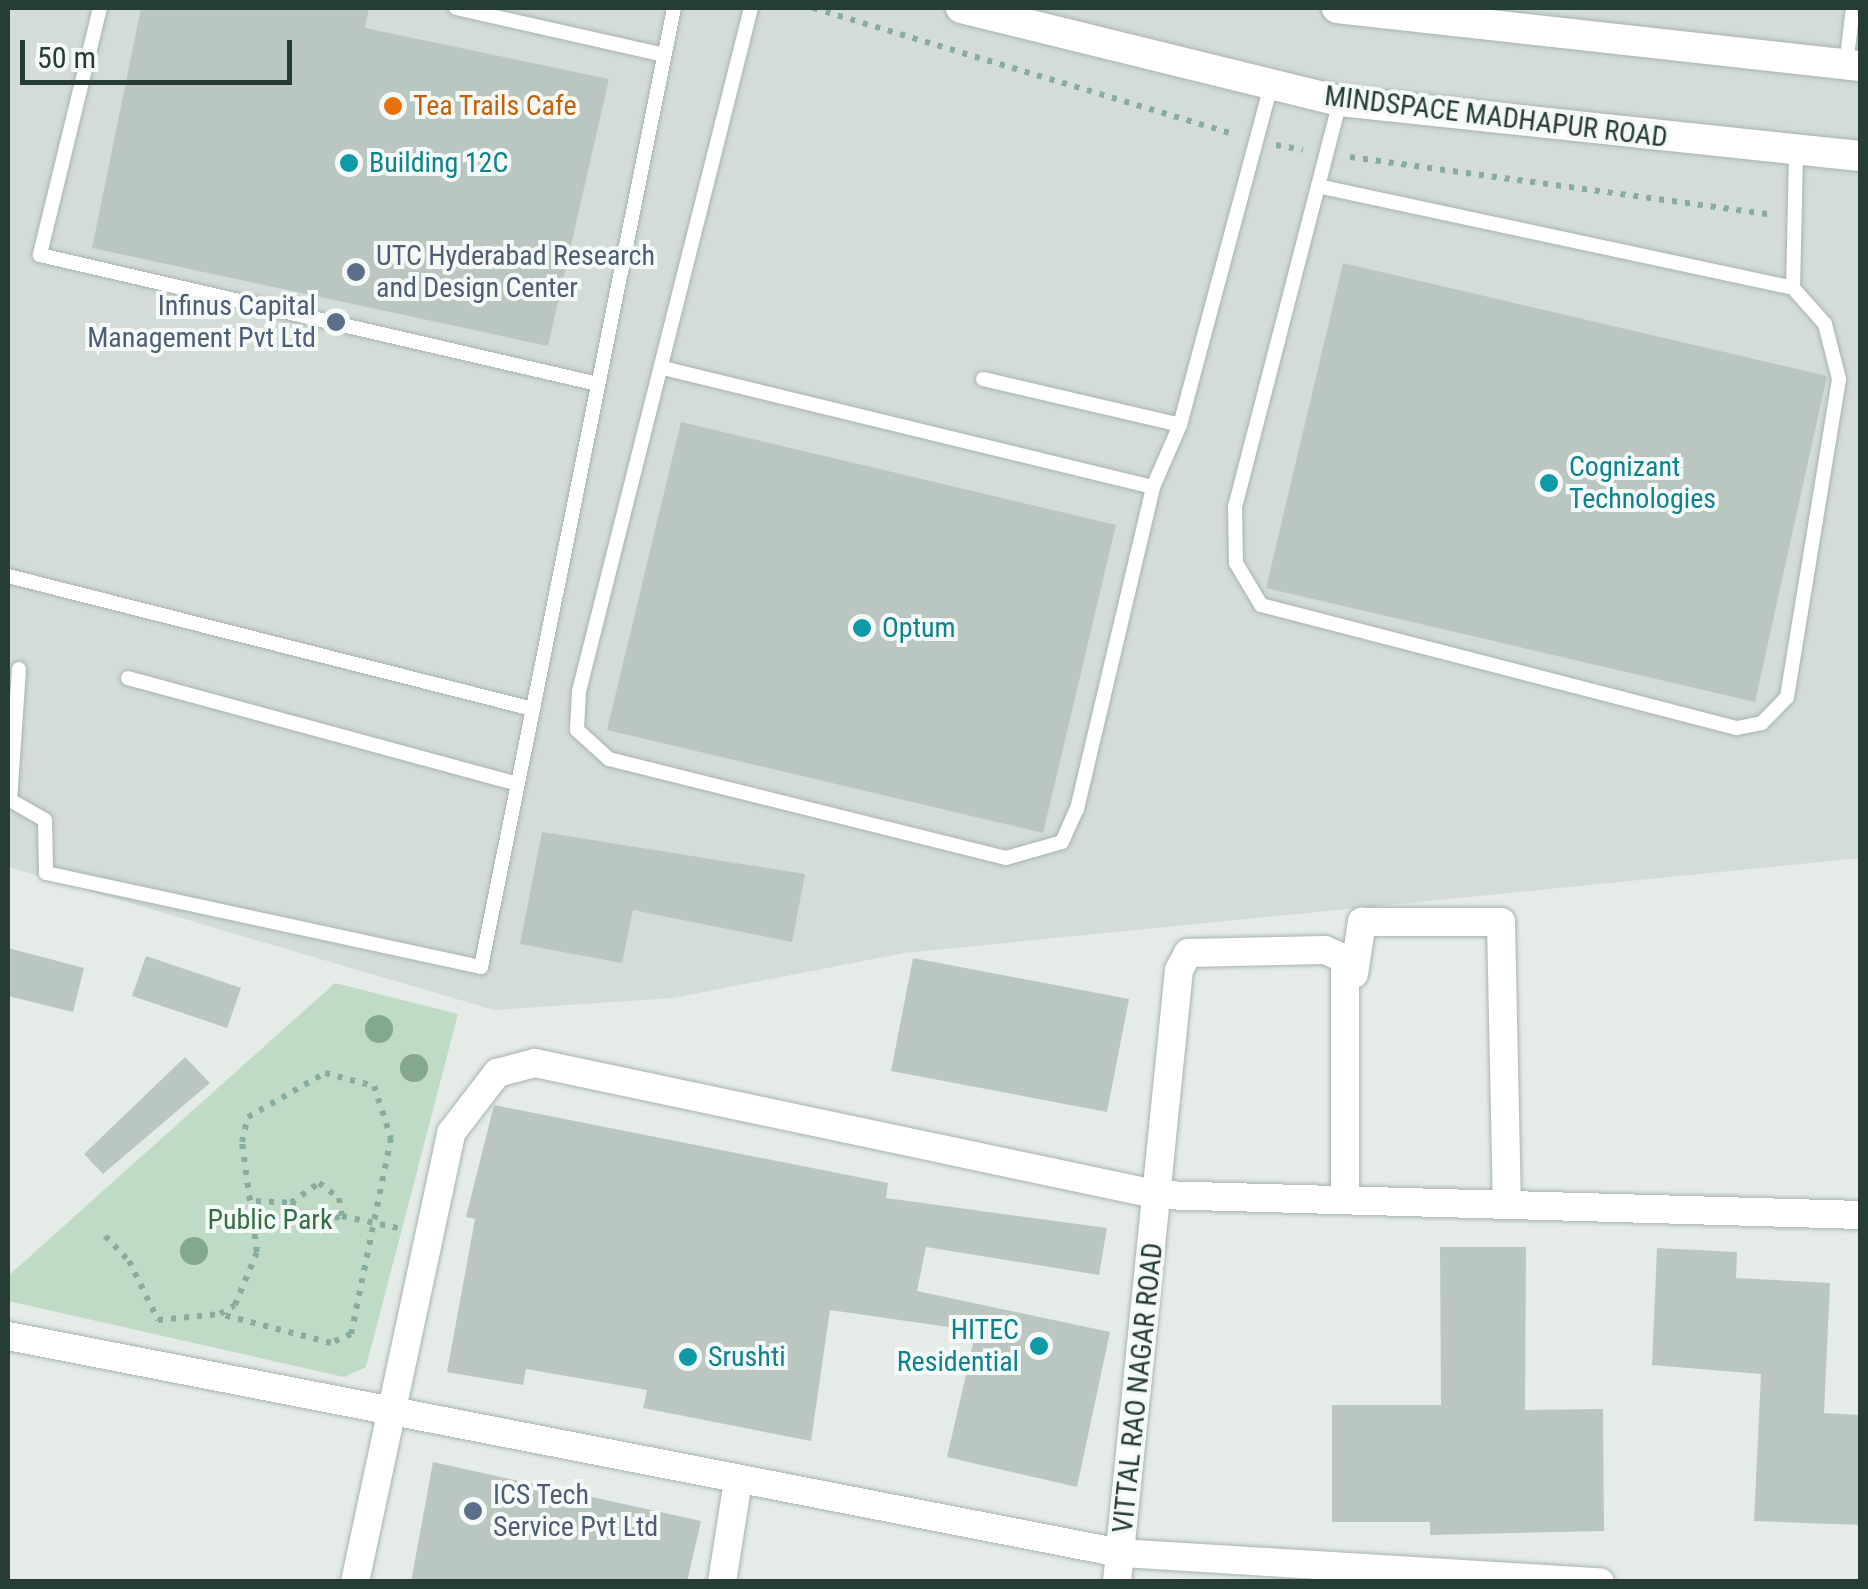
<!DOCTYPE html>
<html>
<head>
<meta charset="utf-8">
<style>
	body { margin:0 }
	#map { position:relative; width:1868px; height:1589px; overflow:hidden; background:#e5ece8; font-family:"Roboto Condensed",sans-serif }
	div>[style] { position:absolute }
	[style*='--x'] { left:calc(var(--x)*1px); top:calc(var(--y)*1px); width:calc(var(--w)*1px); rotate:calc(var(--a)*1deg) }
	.built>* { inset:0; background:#d3dcd7 }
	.green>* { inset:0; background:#c0dbc5 }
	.building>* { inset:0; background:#bac7c1 }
	.path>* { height:6px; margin-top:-3px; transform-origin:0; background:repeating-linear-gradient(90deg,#88ad9e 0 5px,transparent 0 13px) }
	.roads { filter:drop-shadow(0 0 2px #a8b4ae) drop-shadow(0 0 2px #a8b4ae) }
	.lane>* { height:14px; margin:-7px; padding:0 7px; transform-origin:7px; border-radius:7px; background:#fff }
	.street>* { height:28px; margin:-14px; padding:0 14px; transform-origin:14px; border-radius:14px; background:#fff }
	.secondary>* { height:30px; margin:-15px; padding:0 15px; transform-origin:15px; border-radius:15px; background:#fff }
	.trees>* { width:28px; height:28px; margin:-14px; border-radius:50%; background:#83a88e }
	.dots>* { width:28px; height:28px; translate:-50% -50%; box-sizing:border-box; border:5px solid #f5f9f7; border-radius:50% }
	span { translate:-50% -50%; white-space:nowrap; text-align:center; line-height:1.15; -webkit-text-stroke:8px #f5f9f7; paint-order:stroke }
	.food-label { font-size:28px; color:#c56008 }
	.left { translate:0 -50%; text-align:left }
	.street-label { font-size:28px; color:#253d34 }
	.culture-label { font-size:28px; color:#0d838f }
	.right { translate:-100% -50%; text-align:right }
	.service-label { font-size:28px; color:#4e5e75 }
	.park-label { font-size:28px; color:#337045 }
	.frame { position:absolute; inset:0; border:10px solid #253d34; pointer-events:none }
	.scale { position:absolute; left:20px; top:40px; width:272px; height:45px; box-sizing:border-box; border:5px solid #253d34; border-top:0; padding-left:12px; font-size:30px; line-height:35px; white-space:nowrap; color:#253d34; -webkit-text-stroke:8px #f5f9f7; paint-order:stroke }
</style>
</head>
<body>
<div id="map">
	<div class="built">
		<i style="clip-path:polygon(8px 8px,1860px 8px,1860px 858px,904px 953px,673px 998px,494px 1010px,8px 867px)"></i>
	</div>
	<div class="green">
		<i style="clip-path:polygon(335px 983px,458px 1014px,366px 1367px,344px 1377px,8px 1301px,8px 1276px)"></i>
	</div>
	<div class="building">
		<i style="clip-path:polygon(141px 8px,369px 8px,365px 28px,609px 79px,548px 346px,92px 248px)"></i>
		<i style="clip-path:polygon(1343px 263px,1827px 376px,1755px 702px,1266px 588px)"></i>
		<i style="clip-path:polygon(681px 422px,1116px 525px,1043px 833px,607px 730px)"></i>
		<i style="clip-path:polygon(542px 832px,805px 874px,792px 942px,633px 910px,622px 963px,520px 944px)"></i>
		<i style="clip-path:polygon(8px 948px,84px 968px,73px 1012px,8px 996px)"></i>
		<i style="clip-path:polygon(146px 956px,241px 988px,227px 1028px,132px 996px)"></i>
		<i style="clip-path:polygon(913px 958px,1129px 999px,1107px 1112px,891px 1071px)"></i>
		<i style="clip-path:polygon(185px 1057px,210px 1083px,103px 1174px,84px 1154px)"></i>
		<i style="clip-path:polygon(494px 1105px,888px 1183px,886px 1198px,1107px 1228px,1099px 1275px,926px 1247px,917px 1291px,1110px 1332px,1077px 1487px,947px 1457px,976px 1331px,830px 1310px,811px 1441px,643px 1408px,647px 1390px,526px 1369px,523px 1385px,447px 1372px,475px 1219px,466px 1217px)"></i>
		<i style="clip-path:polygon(1440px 1247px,1526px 1247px,1525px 1410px,1603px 1409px,1604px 1531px,1430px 1535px,1430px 1522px,1332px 1522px,1332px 1405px,1441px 1405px)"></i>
		<i style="clip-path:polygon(1657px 1248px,1737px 1252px,1736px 1278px,1830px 1283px,1824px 1413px,1860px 1415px,1860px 1525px,1754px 1521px,1761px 1374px,1652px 1365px)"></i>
		<i style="clip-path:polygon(433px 1462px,701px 1521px,687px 1582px,411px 1582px)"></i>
	</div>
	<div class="path">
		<i style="--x:813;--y:8;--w:441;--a:16.7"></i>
		<i style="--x:1276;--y:145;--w:27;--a:10"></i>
		<i style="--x:1350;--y:157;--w:428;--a:7.8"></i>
		<i style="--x:256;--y:1201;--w:35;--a:3"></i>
		<i style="--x:291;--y:1203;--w:34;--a:-36"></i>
		<i style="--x:319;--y:1183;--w:25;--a:37"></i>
		<i style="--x:339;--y:1198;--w:18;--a:81"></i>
		<i style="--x:291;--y:1203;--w:31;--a:52"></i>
		<i style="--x:310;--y:1227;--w:33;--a:-20"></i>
		<i style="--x:342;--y:1216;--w:61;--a:12.2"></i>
		<i style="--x:105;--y:1236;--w:35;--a:46"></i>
		<i style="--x:129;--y:1261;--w:66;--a:63.8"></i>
		<i style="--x:158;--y:1320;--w:62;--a:-5.5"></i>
		<i style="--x:220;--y:1314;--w:17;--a:-31"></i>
		<i style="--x:235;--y:1305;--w:57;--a:-67.5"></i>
		<i style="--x:257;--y:1252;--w:111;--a:-97.8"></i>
		<i style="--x:242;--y:1142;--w:26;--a:-77"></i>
		<i style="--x:248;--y:1117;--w:89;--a:-29.7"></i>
		<i style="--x:325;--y:1073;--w:51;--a:14.9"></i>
		<i style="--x:374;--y:1086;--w:55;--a:71.9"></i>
		<i style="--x:391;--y:1138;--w:200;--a:101.5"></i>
		<i style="--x:351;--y:1334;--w:22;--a:156"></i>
		<i style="--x:331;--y:1343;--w:115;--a:-165.4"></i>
	</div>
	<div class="roads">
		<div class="lane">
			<i style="--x:100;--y:8;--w:254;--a:103.7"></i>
			<i style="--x:40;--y:255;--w:573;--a:13.02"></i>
			<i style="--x:456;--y:8;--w:213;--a:12.7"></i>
			<i style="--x:751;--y:8;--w:704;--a:104.13"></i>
			<i style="--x:579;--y:691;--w:39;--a:93"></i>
			<i style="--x:577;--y:730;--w:43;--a:42.2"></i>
			<i style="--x:609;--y:759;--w:409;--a:14"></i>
			<i style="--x:1006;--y:858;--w:58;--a:-15.9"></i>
			<i style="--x:1062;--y:842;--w:36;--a:-66"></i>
			<i style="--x:1077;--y:809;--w:331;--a:-76.7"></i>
			<i style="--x:1153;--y:487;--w:68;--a:-66.5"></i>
			<i style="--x:1180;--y:425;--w:352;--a:-75"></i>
			<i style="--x:1846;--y:65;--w:57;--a:-83"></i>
			<i style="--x:1340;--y:101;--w:418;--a:104.5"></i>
			<i style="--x:1235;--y:506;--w:57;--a:89"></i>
			<i style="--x:1236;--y:563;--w:49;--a:59.2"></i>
			<i style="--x:1261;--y:605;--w:492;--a:14.5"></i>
			<i style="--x:1737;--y:728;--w:25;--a:-11"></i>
			<i style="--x:1762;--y:723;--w:36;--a:-46"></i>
			<i style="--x:1787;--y:697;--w:322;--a:-80.7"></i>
			<i style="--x:1839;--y:379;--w:57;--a:-104.3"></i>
			<i style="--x:1825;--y:324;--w:48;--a:-131.6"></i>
			<i style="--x:1793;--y:288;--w:136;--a:-88.7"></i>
			<i style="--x:1318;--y:186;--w:486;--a:12.1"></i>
			<i style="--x:663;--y:368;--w:504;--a:13.65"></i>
			<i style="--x:983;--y:379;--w:202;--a:13.1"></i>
			<i style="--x:8;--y:576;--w:542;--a:14.22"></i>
			<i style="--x:19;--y:669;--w:131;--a:93.9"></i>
			<i style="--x:10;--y:800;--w:40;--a:29.7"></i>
			<i style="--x:45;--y:820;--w:53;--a:88.9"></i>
			<i style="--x:46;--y:873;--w:445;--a:12.2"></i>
			<i style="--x:481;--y:967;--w:978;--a:-78.62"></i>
			<i style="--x:128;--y:678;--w:398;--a:15.2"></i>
		</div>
		<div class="street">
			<i style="--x:1354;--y:974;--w:53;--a:-81.3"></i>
			<i style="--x:1362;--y:922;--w:139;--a:0"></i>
			<i style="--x:1501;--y:922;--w:283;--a:88.8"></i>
			<i style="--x:8;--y:1336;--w:1133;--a:11.04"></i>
			<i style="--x:1120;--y:1553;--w:481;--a:3.5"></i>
			<i style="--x:355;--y:1582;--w:459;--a:-77.9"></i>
			<i style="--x:451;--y:1133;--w:76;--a:-52.5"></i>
			<i style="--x:497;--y:1073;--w:39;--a:-15"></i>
			<i style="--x:535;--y:1063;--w:638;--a:11.94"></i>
			<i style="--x:1159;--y:1195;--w:701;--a:1.63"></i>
			<i style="--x:722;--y:1582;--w:102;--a:-81"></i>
			<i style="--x:1117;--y:1582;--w:615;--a:-84.22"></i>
			<i style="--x:1179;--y:970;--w:19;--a:-62"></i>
			<i style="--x:1188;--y:953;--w:137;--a:-1.3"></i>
			<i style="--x:1325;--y:950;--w:22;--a:24"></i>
			<i style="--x:1345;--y:959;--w:241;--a:90"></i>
		</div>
		<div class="secondary">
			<i style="--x:961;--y:8;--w:390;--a:13.8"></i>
			<i style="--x:1340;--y:101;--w:523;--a:6.04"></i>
			<i style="--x:1337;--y:8;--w:526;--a:6.33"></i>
		</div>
	</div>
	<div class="trees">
		<i style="left:379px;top:1029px"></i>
		<i style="left:414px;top:1068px"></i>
		<i style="left:194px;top:1251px"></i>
	</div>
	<div class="dots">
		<i style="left:393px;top:106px;background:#e8710a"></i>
		<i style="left:349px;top:163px;background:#0f9aa8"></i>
		<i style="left:356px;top:272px;background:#5c6f8a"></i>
		<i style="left:336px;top:322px;background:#5c6f8a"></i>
		<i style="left:1549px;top:483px;background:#0f9aa8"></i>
		<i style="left:862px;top:628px;background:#0f9aa8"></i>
		<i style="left:1039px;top:1346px;background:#0f9aa8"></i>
		<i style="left:688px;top:1357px;background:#0f9aa8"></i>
		<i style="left:473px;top:1511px;background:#5c6f8a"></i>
	</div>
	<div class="food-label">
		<span class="left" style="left:413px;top:106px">Tea Trails Cafe</span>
	</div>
	<div class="street-label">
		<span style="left:1496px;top:117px;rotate:7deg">MINDSPACE MADHAPUR ROAD</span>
		<span style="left:1138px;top:1388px;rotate:-84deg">VITTAL RAO NAGAR ROAD</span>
	</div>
	<div class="culture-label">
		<span class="left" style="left:369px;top:163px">Building 12C</span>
		<span class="left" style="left:1569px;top:483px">Cognizant<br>Technologies</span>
		<span class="left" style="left:882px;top:628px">Optum</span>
		<span class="right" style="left:1019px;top:1346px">HITEC<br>Residential</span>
		<span class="left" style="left:708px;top:1357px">Srushti</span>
	</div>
	<div class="service-label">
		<span class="left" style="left:376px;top:272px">UTC Hyderabad Research<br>and Design Center</span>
		<span class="right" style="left:316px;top:322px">Infinus Capital<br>Management Pvt Ltd</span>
		<span class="left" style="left:493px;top:1511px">ICS Tech<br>Service Pvt Ltd</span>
	</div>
	<div class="park-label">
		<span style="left:270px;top:1220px">Public Park</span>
	</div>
	<div class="frame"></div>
	<div class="scale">50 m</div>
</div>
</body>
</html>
